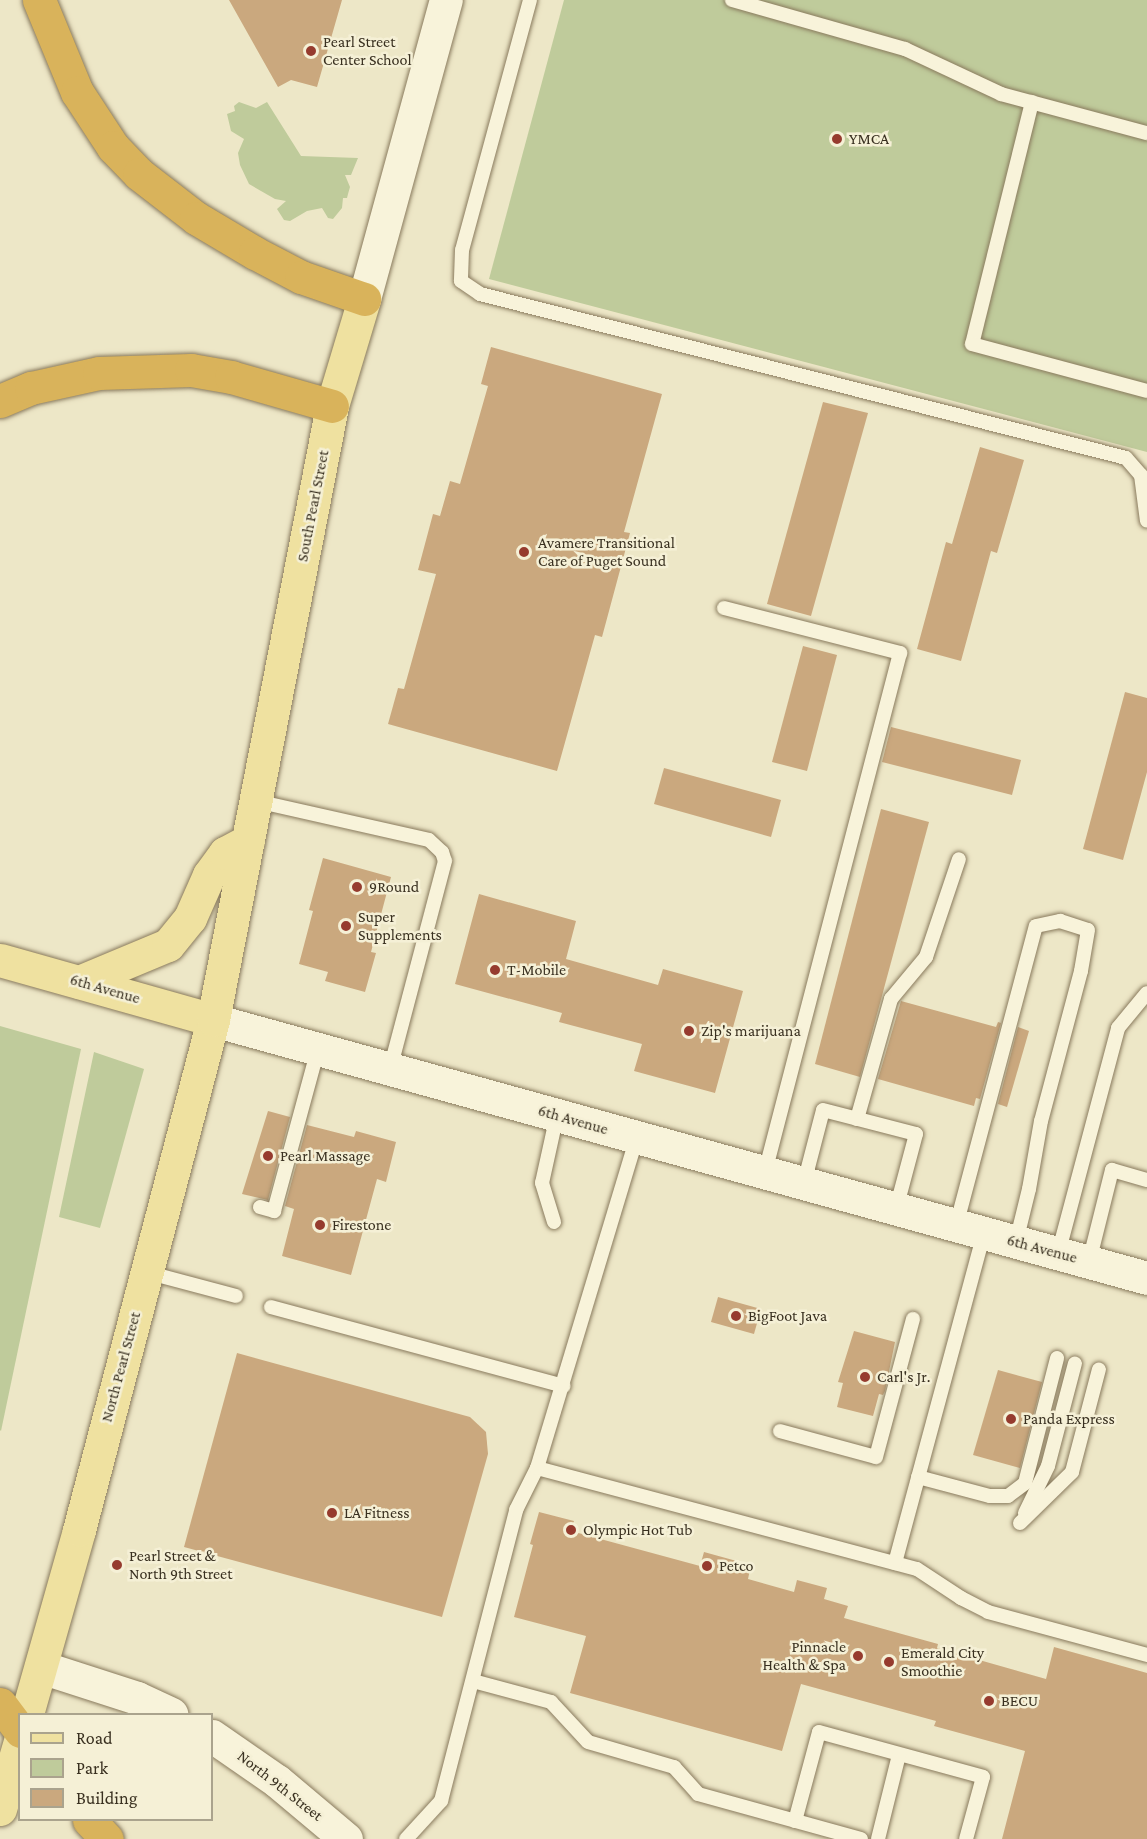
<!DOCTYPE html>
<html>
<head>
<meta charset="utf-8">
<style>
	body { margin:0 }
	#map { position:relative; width:1147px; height:1839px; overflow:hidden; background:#ede7c7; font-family:"Crimson Pro",serif }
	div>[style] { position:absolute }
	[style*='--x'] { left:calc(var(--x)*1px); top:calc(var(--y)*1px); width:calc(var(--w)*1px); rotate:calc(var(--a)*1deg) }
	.green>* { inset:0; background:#bfcb9b }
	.building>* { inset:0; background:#caa87e }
	.roads { filter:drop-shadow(0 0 2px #897a5d) drop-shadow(0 0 2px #897a5d) }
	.lane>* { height:14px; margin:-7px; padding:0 7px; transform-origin:7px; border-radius:7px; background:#f8f3da }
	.secondary>* { height:33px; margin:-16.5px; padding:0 16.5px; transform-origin:16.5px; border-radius:16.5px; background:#f8f3da }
	.primary>* { height:33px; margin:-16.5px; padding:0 16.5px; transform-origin:16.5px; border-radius:16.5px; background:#efe1a0 }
	.highway>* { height:33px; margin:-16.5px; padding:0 16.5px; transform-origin:16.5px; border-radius:16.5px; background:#d9b35b }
	.dots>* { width:16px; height:16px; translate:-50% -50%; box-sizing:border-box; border:3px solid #f5f0d6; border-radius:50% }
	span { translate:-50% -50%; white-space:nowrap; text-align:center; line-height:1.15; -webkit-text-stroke:5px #f5f0d6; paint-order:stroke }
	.poi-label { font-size:16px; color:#393020 }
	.left { translate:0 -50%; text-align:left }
	.right { translate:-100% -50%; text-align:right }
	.street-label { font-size:16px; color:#393020 }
	.legend { position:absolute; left:18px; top:1713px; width:195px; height:108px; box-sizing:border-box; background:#f5f0d6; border:2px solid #aaa38d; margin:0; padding:8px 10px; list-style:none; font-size:18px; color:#393020 }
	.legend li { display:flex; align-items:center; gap:12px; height:30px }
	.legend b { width:30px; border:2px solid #aaa38d }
</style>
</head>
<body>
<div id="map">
	<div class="green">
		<i style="clip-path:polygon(564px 0,1147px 0,1147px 452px,489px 279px)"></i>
		<i style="clip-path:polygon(239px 102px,256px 108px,267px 102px,301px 156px,358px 158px,351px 175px,345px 175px,350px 187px,348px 194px,347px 198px,343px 198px,342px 208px,333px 219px,328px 218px,322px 208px,307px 211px,290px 221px,284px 220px,277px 209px,286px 201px,275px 199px,249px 184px,240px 165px,238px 153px,244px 139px,231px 131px,227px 114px,235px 111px,234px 106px)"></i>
		<i style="clip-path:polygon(0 1026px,81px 1049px,1px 1431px,0 1430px)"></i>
		<i style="clip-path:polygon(94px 1052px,144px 1069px,100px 1228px,59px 1217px)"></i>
	</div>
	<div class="building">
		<i style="clip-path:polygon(229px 0,342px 0,317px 87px,291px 80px,278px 87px)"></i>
		<i style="clip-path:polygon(491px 347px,662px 394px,624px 532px,630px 533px,602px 637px,595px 635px,557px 771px,388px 724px,398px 688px,404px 689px,436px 574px,418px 570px,433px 514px,440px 516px,450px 481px,460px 484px,488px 386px,481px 384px)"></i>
		<i style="clip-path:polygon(823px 402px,868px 413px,811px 616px,767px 604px)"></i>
		<i style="clip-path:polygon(980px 447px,1024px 460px,997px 553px,991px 551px,961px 661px,917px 649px,946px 542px,952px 544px)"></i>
		<i style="clip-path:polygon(803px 646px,837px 655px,807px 771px,772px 762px)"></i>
		<i style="clip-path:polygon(1125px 692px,1147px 698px,1147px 772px,1123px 860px,1083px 849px)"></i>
		<i style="clip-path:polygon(891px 727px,1021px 760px,1012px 795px,882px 762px)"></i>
		<i style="clip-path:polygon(664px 768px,781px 800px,771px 837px,654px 804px)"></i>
		<i style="clip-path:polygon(881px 809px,929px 822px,860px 1077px,815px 1064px)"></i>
		<i style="clip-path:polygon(323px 858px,391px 877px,371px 952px,376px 953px,365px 992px,325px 981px,328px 972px,299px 964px,313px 911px,309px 910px)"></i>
		<i style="clip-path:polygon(479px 894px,576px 921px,566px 959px,658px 985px,663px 969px,743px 991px,715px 1093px,634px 1071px,642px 1044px,559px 1022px,562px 1013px,455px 984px)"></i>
		<i style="clip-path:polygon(901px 1001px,996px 1027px,998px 1022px,1001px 1023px,980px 1099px,976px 1098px,974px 1106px,878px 1079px)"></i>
		<i style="clip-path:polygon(1018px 1027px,1029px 1031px,1007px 1107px,998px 1104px)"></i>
		<i style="clip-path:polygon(268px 1111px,290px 1117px,268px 1200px,242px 1194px)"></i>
		<i style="clip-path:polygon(307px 1125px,354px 1137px,356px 1131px,396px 1142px,386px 1182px,377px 1179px,351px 1275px,282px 1256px,294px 1209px,285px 1206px)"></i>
		<i style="clip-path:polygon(718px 1297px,761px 1309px,754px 1334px,711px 1322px)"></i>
		<i style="clip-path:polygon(854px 1331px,895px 1342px,885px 1391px,883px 1395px,879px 1394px,873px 1416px,837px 1407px,843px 1383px,838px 1382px)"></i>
		<i style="clip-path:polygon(237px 1353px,470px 1417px,486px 1432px,488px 1454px,442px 1617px,184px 1547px)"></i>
		<i style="clip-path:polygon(998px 1370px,1042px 1382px,1020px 1468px,973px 1455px)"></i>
		<i style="clip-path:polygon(539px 1512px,574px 1521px,571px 1531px,700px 1566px,704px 1552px,751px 1565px,748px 1579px,794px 1592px,797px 1580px,827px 1588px,824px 1599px,848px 1606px,844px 1618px,938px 1644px,937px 1648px,1046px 1679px,1054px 1647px,1147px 1673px,1147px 1839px,1002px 1839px,1025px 1751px,934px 1726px,936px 1721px,801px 1684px,782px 1751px,570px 1693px,586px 1636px,514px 1617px,533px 1545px,530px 1544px)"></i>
	</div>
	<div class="roads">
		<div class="lane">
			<i style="--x:530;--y:0;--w:259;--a:105.2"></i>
			<i style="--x:462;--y:250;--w:31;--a:92"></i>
			<i style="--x:461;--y:281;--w:23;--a:34"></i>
			<i style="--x:480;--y:294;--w:666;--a:14.24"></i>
			<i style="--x:1126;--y:458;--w:23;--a:49"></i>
			<i style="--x:1141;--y:475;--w:46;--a:82.6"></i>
			<i style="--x:732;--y:0;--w:180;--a:15.8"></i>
			<i style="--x:905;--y:49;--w:106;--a:25.1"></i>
			<i style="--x:1001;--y:94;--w:151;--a:15"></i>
			<i style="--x:1032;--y:102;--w:249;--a:103.9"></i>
			<i style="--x:972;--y:344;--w:181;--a:15"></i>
			<i style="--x:724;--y:608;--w:182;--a:14.3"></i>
			<i style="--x:900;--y:653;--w:536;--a:104.58"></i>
			<i style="--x:256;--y:801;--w:177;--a:12.7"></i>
			<i style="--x:429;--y:840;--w:18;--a:43"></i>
			<i style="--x:442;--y:852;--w:9;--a:72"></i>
			<i style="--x:445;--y:861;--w:215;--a:104.8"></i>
			<i style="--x:857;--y:1119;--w:125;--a:-74.2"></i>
			<i style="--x:891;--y:999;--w:55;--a:-50.2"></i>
			<i style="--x:926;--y:957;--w:103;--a:-71.4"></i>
			<i style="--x:804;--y:1183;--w:75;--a:-75.4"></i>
			<i style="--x:823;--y:1110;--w:96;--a:14.5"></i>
			<i style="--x:916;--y:1134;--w:78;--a:104.9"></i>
			<i style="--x:260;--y:1207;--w:15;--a:16"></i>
			<i style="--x:274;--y:1211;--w:168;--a:-74.8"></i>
			<i style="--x:554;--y:1222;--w:41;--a:-107.1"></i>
			<i style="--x:542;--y:1183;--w:70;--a:-77.6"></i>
			<i style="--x:956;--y:1226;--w:310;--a:-75.1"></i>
			<i style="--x:1036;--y:926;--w:25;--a:-12"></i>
			<i style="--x:1060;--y:921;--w:29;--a:18"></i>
			<i style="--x:1088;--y:930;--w:42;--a:99.7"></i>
			<i style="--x:1081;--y:971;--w:155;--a:104.9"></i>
			<i style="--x:1041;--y:1121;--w:69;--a:100"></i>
			<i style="--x:1029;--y:1189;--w:55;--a:103.8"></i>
			<i style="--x:1058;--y:1254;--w:234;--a:-75.1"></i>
			<i style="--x:1118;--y:1028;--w:45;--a:-50.4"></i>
			<i style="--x:1089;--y:1262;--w:95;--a:-76"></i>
			<i style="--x:1112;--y:1170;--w:36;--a:16"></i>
			<i style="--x:146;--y:1272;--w:93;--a:14.9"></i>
			<i style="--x:271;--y:1307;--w:303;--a:15.1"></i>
			<i style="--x:780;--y:1431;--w:99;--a:15.2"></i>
			<i style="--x:876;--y:1457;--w:143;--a:-75"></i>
			<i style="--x:537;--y:1468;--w:393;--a:14.9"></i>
			<i style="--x:917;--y:1569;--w:53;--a:33.4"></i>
			<i style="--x:961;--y:1598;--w:30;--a:27"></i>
			<i style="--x:988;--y:1612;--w:165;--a:15.1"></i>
			<i style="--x:918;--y:1477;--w:74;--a:14.8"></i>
			<i style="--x:990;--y:1496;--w:18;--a:0"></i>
			<i style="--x:1008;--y:1496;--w:21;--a:-37"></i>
			<i style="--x:1025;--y:1483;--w:129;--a:-75.6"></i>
			<i style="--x:1025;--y:1513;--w:52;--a:-63.9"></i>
			<i style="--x:1048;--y:1466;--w:106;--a:-75.3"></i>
			<i style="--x:1020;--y:1523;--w:73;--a:-44.4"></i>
			<i style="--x:1072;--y:1472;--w:106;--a:-75.3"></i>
			<i style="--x:895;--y:1563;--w:342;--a:-74.9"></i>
			<i style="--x:473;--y:1681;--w:81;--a:15.1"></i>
			<i style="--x:551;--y:1702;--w:54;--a:47.2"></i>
			<i style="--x:588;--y:1742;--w:90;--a:16.2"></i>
			<i style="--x:674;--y:1767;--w:36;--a:48"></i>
			<i style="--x:698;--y:1794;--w:169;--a:15.4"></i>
			<i style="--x:795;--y:1821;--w:92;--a:-74.9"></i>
			<i style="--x:819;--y:1732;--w:170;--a:15.3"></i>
			<i style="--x:983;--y:1777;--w:64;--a:105.3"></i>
			<i style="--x:406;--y:1839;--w:52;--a:-47.4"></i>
			<i style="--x:441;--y:1801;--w:301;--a:-75.5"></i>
			<i style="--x:516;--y:1510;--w:47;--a:-63.4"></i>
			<i style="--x:537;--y:1468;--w:346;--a:-73.2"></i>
			<i style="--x:878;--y:1839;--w:87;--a:-76"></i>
		</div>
		<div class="secondary">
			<i style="--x:364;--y:299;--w:310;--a:-74.7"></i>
			<i style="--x:213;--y:1020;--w:969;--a:15.44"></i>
			<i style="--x:41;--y:1667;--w:101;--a:17.9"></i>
			<i style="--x:137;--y:1698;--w:38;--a:25"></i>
			<i style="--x:212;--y:1736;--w:79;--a:34.7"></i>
			<i style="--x:277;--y:1781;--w:90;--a:40"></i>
		</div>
		<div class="primary">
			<i style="--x:0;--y:960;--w:221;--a:15.7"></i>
			<i style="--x:79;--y:982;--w:96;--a:-22.6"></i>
			<i style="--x:168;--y:945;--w:35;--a:-51"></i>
			<i style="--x:190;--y:918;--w:47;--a:-66.2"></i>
			<i style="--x:209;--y:875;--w:27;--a:-54"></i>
			<i style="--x:225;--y:853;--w:26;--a:-28"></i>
			<i style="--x:27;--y:1714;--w:191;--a:-74.2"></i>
			<i style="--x:79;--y:1530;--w:527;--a:-75.28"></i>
			<i style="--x:213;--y:1020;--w:625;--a:-79.03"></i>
			<i style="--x:332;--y:406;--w:112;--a:-73.3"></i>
			<i style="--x:0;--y:1809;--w:71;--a:-73.6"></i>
		</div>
		<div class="highway">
			<i style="--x:39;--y:0;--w:100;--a:67.6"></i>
			<i style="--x:77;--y:92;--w:66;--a:56.8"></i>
			<i style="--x:113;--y:147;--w:37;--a:46"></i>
			<i style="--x:139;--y:174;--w:72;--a:37.7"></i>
			<i style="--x:196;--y:218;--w:69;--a:30.7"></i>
			<i style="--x:255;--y:253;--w:52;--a:27.6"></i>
			<i style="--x:301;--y:277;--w:67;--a:19.2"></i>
			<i style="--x:0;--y:401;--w:34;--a:-23"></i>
			<i style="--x:31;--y:388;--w:70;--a:-12.4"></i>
			<i style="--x:99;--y:373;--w:92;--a:-1.9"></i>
			<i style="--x:191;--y:370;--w:41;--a:9.9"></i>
			<i style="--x:231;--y:377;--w:105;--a:16"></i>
			<i style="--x:0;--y:1704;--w:34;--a:53"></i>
			<i style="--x:89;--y:1820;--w:26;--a:47"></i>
		</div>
	</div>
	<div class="dots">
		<i style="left:311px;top:51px;background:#963b2e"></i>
		<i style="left:837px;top:139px;background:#963b2e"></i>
		<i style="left:524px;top:552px;background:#963b2e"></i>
		<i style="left:357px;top:887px;background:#963b2e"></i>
		<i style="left:346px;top:926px;background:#963b2e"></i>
		<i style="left:495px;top:970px;background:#963b2e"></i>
		<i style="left:689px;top:1031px;background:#963b2e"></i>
		<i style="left:268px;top:1156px;background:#963b2e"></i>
		<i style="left:320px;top:1225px;background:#963b2e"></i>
		<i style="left:736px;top:1316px;background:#963b2e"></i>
		<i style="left:865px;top:1377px;background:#963b2e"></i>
		<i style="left:1011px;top:1419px;background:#963b2e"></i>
		<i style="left:332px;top:1513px;background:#963b2e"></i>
		<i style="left:571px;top:1530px;background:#963b2e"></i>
		<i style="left:117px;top:1565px;background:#963b2e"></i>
		<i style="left:707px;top:1566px;background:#963b2e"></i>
		<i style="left:858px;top:1656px;background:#963b2e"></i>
		<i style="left:889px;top:1662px;background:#963b2e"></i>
		<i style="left:989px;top:1701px;background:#963b2e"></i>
	</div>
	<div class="poi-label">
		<span class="left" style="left:323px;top:51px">Pearl Street<br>Center School</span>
		<span class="left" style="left:849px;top:139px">YMCA</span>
		<span class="left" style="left:538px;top:552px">Avamere Transitional<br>Care of Puget Sound</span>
		<span class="left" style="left:369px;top:887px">9Round</span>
		<span class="left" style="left:358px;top:926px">Super<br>Supplements</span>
		<span class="left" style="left:507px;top:970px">T-Mobile</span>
		<span class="left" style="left:701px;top:1031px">Zip's marijuana</span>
		<span class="left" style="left:280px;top:1156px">Pearl Massage</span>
		<span class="left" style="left:332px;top:1225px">Firestone</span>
		<span class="left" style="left:748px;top:1316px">BigFoot Java</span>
		<span class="left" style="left:877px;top:1377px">Carl's Jr.</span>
		<span class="left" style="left:1023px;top:1419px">Panda Express</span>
		<span class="left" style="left:344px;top:1513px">LA Fitness</span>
		<span class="left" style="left:583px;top:1530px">Olympic Hot Tub</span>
		<span class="left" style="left:129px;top:1565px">Pearl Street &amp;<br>North 9th Street</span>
		<span class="left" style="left:719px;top:1566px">Petco</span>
		<span class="right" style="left:846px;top:1656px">Pinnacle<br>Health &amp; Spa</span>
		<span class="left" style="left:901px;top:1662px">Emerald City<br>Smoothie</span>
		<span class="left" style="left:1001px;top:1701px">BECU</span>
	</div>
	<div class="street-label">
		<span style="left:313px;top:506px;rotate:-79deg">South Pearl Street</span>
		<span style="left:105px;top:989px;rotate:16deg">6th Avenue</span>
		<span style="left:573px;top:1120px;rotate:16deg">6th Avenue</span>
		<span style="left:1042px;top:1249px;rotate:15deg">6th Avenue</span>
		<span style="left:121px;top:1367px;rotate:-75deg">North Pearl Street</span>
		<span style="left:280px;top:1786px;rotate:38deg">North 9th Street</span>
	</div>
	<ul class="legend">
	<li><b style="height:8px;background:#efe1a0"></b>Road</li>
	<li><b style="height:16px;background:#bfcb9b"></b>Park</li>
	<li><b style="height:16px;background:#caa87e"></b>Building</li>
	</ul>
</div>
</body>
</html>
